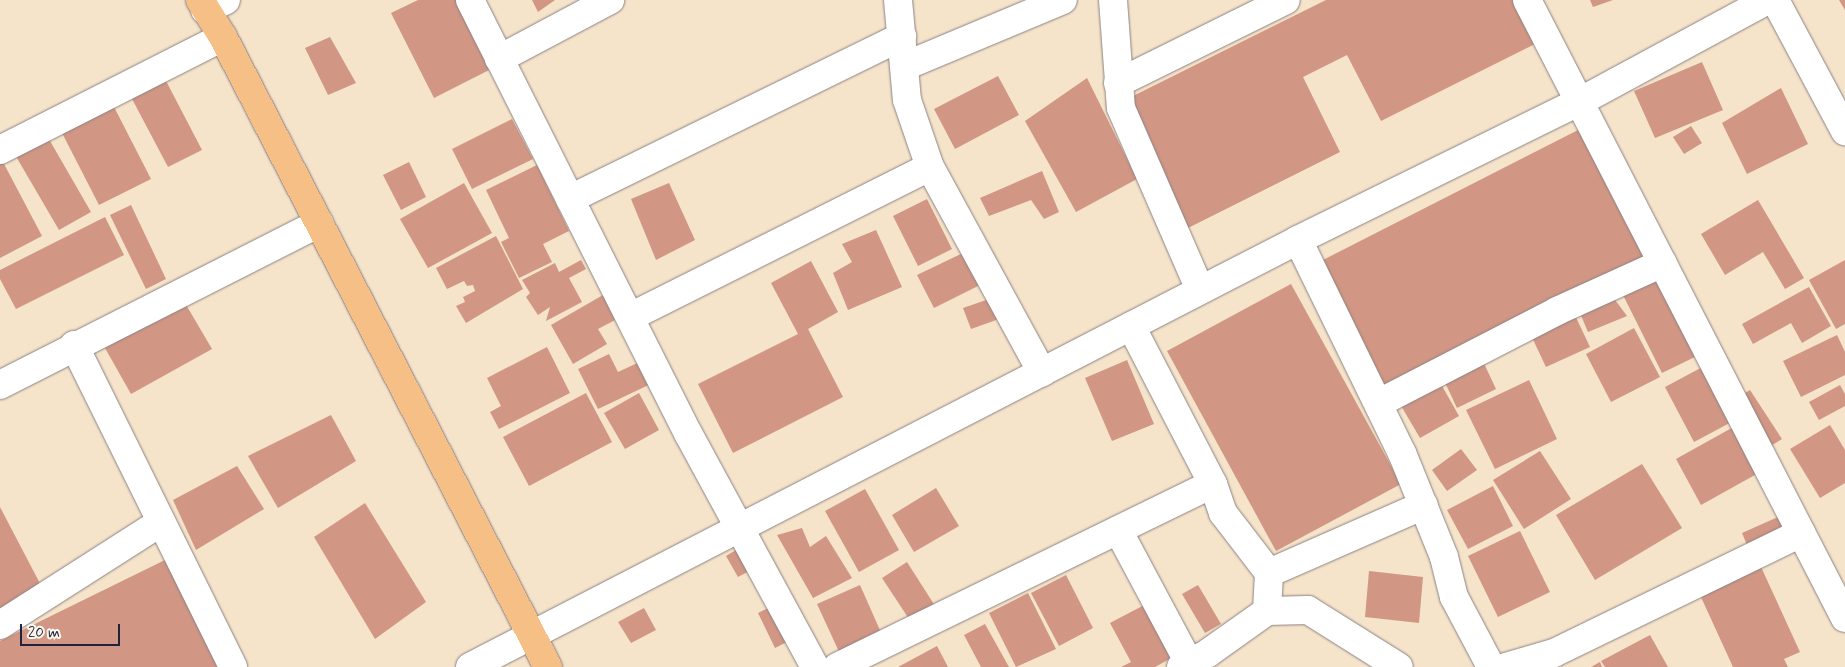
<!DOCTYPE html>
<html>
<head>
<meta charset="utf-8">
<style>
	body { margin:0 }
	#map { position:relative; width:1845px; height:667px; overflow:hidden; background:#f5e3ca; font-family:Mynerve,sans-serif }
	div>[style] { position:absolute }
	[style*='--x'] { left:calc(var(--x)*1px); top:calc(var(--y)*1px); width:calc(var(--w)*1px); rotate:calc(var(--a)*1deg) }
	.building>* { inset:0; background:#d19684 }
	.roads { filter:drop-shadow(0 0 1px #8c8282) drop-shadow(0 0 1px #8c8282) }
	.minor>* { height:28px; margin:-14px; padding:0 14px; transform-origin:14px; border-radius:14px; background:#fff }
	.primary>* { height:28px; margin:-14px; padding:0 14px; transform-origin:14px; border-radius:14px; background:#f5bf86 }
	span { translate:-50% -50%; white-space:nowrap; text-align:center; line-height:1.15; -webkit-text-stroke:4px #fbf7ec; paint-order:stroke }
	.scale { position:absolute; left:20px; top:624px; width:100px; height:22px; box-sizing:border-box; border:2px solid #22223b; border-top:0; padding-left:6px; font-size:15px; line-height:18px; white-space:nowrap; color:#22223b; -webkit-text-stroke:4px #fbf7ec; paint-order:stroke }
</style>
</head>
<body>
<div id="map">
	<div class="building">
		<i style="clip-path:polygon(418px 0,460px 0,495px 67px,434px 98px,391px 13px)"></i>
		<i style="clip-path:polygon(532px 0,555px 0,538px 12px)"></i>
		<i style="clip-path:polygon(1326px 0,1520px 0,1541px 41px,1381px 121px,1347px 55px,1303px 77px,1340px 152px,1186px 229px,1121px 102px)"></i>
		<i style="clip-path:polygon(1590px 0,1613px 0,1593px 7px)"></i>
		<i style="clip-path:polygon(1839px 0,1845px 0,1845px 10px)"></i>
		<i style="clip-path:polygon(330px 37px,356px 83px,328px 95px,305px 48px)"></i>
		<i style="clip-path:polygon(1702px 62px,1723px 110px,1655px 138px,1634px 91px)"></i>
		<i style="clip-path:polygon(998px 76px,1019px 115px,955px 149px,934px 109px)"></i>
		<i style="clip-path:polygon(1087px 78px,1137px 179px,1076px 212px,1025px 121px)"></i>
		<i style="clip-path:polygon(165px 79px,202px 150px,168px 167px,131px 97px)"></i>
		<i style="clip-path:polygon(1781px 88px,1808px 144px,1747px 174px,1722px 123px)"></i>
		<i style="clip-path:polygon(112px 103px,151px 179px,99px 205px,60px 129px)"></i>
		<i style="clip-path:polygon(512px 119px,533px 159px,472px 189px,452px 149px)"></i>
		<i style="clip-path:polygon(1691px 126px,1702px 143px,1684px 154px,1673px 137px)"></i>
		<i style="clip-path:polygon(1584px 127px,1651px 255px,1387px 389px,1321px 261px)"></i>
		<i style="clip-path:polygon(46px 134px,91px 212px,59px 230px,14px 153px)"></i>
		<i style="clip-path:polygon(3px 162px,42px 236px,0 258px,0 164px)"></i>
		<i style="clip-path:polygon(409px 162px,426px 197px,401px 210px,383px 175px)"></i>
		<i style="clip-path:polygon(537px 165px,569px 231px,543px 244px,552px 262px,519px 278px,501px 242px,509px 238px,486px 190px)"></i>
		<i style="clip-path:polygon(1042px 171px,1059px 212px,1044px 219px,1031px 200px,989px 216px,980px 198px)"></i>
		<i style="clip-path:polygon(464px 183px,492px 233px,428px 268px,400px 219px)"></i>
		<i style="clip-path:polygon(669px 183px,695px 240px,656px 260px,631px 199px)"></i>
		<i style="clip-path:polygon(927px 199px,952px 249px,918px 266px,893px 216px)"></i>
		<i style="clip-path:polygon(1758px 200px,1804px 278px,1785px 289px,1763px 252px,1725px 275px,1701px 234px)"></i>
		<i style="clip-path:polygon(131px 205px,166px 279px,146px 289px,110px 215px)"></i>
		<i style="clip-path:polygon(105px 217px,124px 255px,16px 309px,0 279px,0 270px)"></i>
		<i style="clip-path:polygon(876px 230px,902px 287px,848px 310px,833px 273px,852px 262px,842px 244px)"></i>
		<i style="clip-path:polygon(496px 236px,523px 289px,466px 323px,456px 306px,465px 302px,463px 297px,475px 291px,473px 285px,467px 286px,464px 281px,447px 289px,436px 268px)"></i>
		<i style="clip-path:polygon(965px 252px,982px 284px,934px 308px,917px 275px)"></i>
		<i style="clip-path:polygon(581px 260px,586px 269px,569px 278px,582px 302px,546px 321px,550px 307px,538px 315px,526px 297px,530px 293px,522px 280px,555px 263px,559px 272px)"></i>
		<i style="clip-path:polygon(1845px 260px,1845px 324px,1836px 329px,1809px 280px)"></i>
		<i style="clip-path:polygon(811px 261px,838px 312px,808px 329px,843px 397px,733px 453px,698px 384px,798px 334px,771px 283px)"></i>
		<i style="clip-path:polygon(1662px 269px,1703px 353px,1662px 373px,1620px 289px)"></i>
		<i style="clip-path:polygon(1291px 284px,1401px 484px,1276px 551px,1167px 351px)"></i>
		<i style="clip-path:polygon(1809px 287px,1831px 326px,1802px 343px,1791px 323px,1753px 344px,1742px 324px)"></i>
		<i style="clip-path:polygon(1610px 293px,1627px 316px,1588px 332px,1577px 306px)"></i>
		<i style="clip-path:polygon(603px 295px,617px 319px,598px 329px,607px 344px,573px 364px,551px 325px)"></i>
		<i style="clip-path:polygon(992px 298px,999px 319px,971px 329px,963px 308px)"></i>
		<i style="clip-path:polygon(185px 303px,212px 349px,131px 394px,105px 348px)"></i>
		<i style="clip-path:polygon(1572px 309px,1590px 347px,1546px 367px,1528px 329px)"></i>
		<i style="clip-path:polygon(1634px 328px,1660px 377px,1611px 402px,1586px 354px)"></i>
		<i style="clip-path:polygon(1837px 335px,1845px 352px,1845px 375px,1801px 397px,1783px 361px)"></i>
		<i style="clip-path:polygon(547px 347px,570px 393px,499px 429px,490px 412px,501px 406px,487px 378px)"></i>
		<i style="clip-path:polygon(609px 354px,618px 372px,646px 359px,657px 381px,598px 409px,578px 369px)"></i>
		<i style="clip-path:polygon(1480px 355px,1496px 389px,1457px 408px,1441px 374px)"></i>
		<i style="clip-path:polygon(1127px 360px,1154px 424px,1112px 441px,1085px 378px)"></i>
		<i style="clip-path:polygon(1710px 363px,1739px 418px,1694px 442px,1665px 387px)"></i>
		<i style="clip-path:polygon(1437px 377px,1459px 416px,1420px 438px,1397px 399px)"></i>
		<i style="clip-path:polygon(1529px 380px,1557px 439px,1495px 469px,1466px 410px)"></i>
		<i style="clip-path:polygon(1840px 385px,1845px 394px,1845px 406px,1819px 420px,1809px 402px)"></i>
		<i style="clip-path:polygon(1750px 390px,1782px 439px,1766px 449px,1734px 400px)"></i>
		<i style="clip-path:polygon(586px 393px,612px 442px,529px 486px,503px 437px)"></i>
		<i style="clip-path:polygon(639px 393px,659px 430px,625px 449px,604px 413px)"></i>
		<i style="clip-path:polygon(331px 415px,356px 461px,278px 508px,248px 456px)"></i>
		<i style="clip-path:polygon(1737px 425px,1762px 471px,1701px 505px,1676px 459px)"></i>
		<i style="clip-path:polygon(1830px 425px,1845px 450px,1845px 483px,1820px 498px,1790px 449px)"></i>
		<i style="clip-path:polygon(1461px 449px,1477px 470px,1447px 491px,1432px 470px)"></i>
		<i style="clip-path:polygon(1540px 451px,1571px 499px,1524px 529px,1493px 480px)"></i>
		<i style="clip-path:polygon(1642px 464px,1682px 528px,1595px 580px,1556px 515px)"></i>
		<i style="clip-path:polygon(237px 466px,264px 509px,196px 550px,173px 500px)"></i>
		<i style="clip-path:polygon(1493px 486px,1513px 526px,1468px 549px,1447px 510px)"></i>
		<i style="clip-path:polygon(936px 488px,959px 526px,914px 552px,892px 515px)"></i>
		<i style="clip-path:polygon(865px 489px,899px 550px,859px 572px,825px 511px)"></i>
		<i style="clip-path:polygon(365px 503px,426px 602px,375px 639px,314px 537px)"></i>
		<i style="clip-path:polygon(0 507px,46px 595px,0 619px)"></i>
		<i style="clip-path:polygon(1778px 517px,1794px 532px,1750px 552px,1742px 533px)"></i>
		<i style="clip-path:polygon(802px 528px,810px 547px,826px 536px,852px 578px,813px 598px,777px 535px)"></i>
		<i style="clip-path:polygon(1520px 531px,1550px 592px,1498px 617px,1468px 556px)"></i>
		<i style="clip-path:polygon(741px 547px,753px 569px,738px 577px,726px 556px)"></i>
		<i style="clip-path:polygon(1756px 556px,1800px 652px,1784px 659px,1788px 667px,1733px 667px,1695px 584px)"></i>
		<i style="clip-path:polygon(167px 559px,221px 667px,0 667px,0 641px)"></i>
		<i style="clip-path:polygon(907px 562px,937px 609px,913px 625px,882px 578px)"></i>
		<i style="clip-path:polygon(1369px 571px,1423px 577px,1419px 623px,1365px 617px)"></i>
		<i style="clip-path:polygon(1066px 575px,1093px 628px,1059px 646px,1031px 593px)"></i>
		<i style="clip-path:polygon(860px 585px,883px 637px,841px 656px,817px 604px)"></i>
		<i style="clip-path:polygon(1198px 585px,1221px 624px,1205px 633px,1182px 594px)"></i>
		<i style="clip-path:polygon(1028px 593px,1056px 649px,1016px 667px,989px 613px)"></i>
		<i style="clip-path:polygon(1148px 603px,1177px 655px,1155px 667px,1121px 667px,1131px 662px,1110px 623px)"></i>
		<i style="clip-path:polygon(774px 605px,791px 640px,775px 648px,758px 613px)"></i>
		<i style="clip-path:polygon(644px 608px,656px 630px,631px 643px,618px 622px)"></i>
		<i style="clip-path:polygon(985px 624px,1009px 667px,981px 667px,964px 635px)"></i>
		<i style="clip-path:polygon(1650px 635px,1668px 667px,1605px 667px,1601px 661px)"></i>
		<i style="clip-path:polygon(937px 646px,948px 667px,898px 667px)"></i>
		<i style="clip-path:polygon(1600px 662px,1602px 667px,1591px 667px)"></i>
	</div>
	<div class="roads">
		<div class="minor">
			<i style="--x:470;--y:0;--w:487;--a:63.3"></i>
			<i style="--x:689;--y:435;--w:264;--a:61.5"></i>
			<i style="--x:898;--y:0;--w:100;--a:84.9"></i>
			<i style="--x:907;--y:100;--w:71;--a:71.1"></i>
			<i style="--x:930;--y:167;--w:234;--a:61.4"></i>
			<i style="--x:1113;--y:0;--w:108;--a:85.8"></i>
			<i style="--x:1121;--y:108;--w:198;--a:66.5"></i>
			<i style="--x:1527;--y:0;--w:695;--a:62.77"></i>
			<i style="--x:1775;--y:0;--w:149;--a:61.9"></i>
			<i style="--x:205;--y:10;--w:23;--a:-25"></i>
			<i style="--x:499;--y:59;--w:126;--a:-28"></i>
			<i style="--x:905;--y:66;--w:171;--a:-22.7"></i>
			<i style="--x:1118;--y:83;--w:187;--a:-26.3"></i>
			<i style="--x:0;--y:150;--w:250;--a:-26.9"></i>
			<i style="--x:570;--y:199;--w:370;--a:-26.1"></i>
			<i style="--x:1298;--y:240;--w:237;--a:64"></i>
			<i style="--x:1402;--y:453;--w:112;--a:68"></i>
			<i style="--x:1444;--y:557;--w:41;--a:76"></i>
			<i style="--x:1454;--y:597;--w:79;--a:62.1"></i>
			<i style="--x:630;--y:317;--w:335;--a:-26.6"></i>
			<i style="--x:1131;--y:326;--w:178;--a:62.6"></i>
			<i style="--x:1213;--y:484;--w:31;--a:71"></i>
			<i style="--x:1223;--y:513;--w:76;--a:52.5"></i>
			<i style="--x:1269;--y:573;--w:38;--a:93"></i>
			<i style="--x:1267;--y:611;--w:41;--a:-1.4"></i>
			<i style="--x:1308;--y:610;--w:107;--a:32.1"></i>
			<i style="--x:74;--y:345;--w:359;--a:63.7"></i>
			<i style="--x:0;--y:385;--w:358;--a:-26.9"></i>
			<i style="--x:1379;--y:403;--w:200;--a:-27.3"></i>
			<i style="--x:1557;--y:311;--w:116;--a:-24.4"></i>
			<i style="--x:1118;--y:530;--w:155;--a:61.9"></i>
			<i style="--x:1269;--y:573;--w:169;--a:-23.7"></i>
			<i style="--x:0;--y:625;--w:191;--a:-32.6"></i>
			<i style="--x:470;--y:667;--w:932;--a:-27.28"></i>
			<i style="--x:1298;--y:240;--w:315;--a:-26.2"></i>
			<i style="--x:1581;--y:101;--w:213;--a:-28.4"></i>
			<i style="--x:837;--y:667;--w:418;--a:-26"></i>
			<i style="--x:1181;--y:667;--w:30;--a:-27"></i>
			<i style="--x:1208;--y:653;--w:72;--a:-35.4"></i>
			<i style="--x:1506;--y:667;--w:50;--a:-16.3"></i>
			<i style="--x:1554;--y:653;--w:275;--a:-25.9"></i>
		</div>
		<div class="primary">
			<i style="--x:200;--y:0;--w:44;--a:58.1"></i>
			<i style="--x:223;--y:37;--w:709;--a:62.71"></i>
		</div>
	</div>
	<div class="scale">20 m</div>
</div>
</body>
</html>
